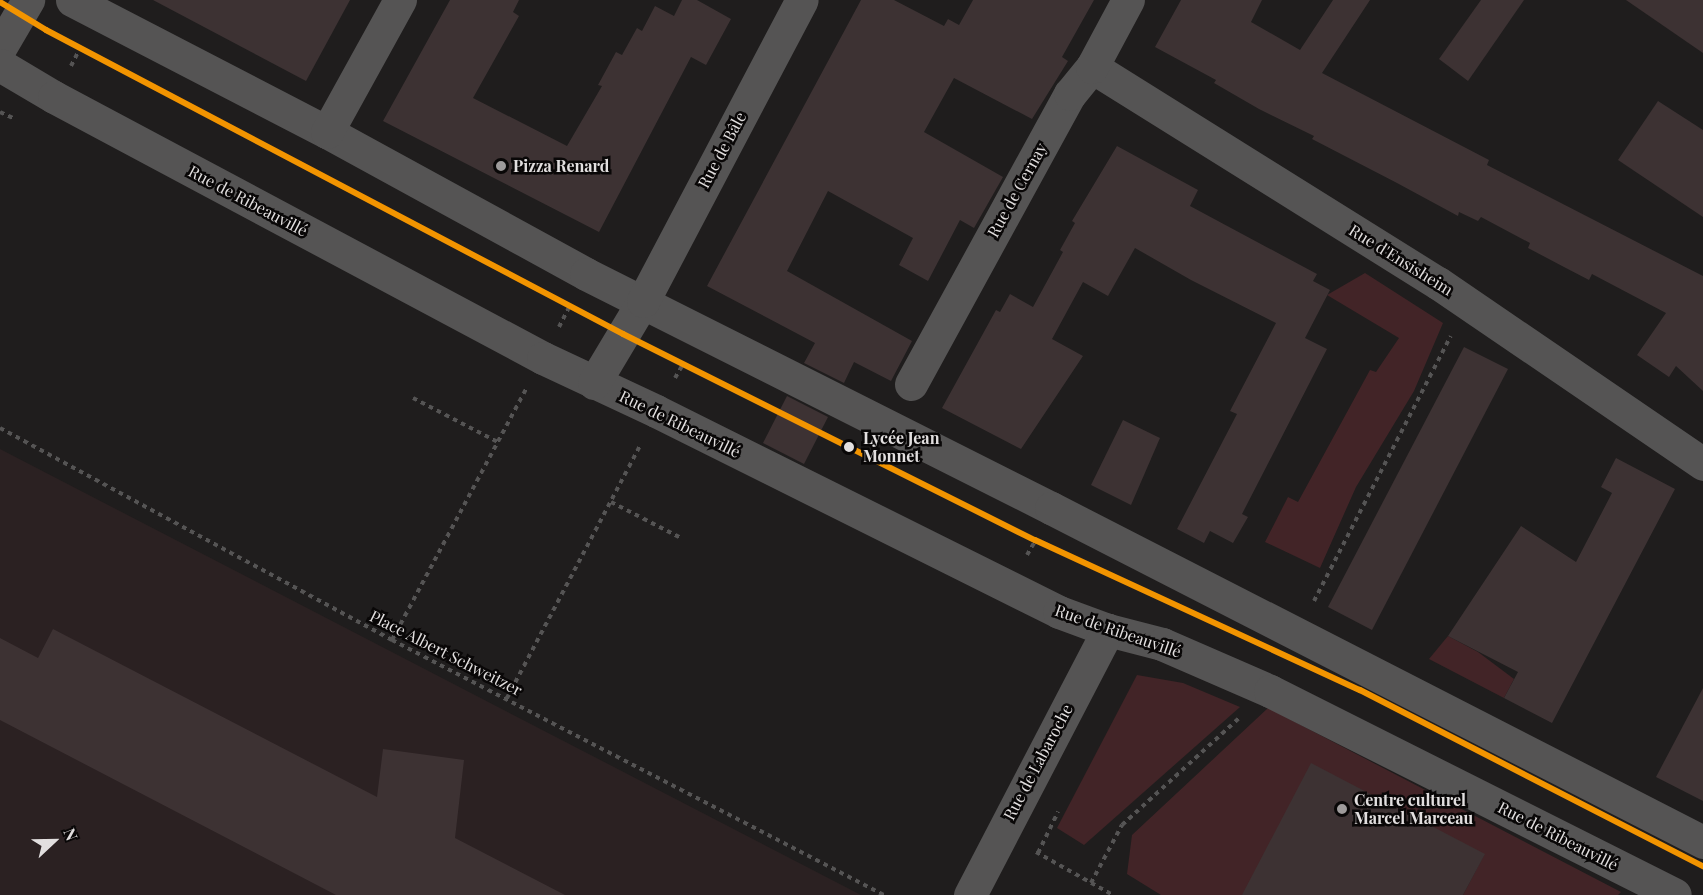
<!DOCTYPE html>
<html>
<head>
<meta charset="utf-8">
<style>
	body { margin:0 }
	#map { position:relative; width:1703px; height:895px; overflow:hidden; background:#1f1d1d; font-family:"Playfair Display",serif }
	div>[style] { position:absolute }
	[style*='--x'] { left:calc(var(--x)*1px); top:calc(var(--y)*1px); width:calc(var(--w)*1px); rotate:calc(var(--a)*1deg) }
	.built>* { inset:0; background:#2b2122 }
	.green>* { inset:0; background:#422427 }
	.building>* { inset:0; background:#3d3233 }
	.path>* { height:4px; margin-top:-2px; transform-origin:0; background:repeating-linear-gradient(90deg,#555454 0 4.5px,transparent 0 9px) }
	.minor>* { height:33px; margin:-16.5px; padding:0 16.5px; transform-origin:16.5px; border-radius:16.5px; background:#555454 }
	.tram-1>* { height:6px; margin:-3px; padding:0 3px; transform-origin:3px; border-radius:3px; background:#f29400 }
	.dots>* { width:16px; height:16px; translate:-50% -50%; box-sizing:border-box; border:3px solid #090707; border-radius:50% }
	span { translate:-50% -50%; white-space:nowrap; text-align:center; line-height:1.15; -webkit-text-stroke:5px #090707; paint-order:stroke }
	.street-label { font-size:16px; color:#e2dfdf }
	.poi-label { font-size:16px; color:#e2dfdf; font-weight:700 }
	.left { translate:0 -50%; text-align:left }
	.stop-label { font-size:16px; color:#e2dfdf; font-weight:700 }
	.north { position:absolute; left:24px; top:811px; width:60px; height:60px; -webkit-text-stroke:4px #090707; paint-order:stroke; rotate:68deg; font-size:16px; font-weight:700; line-height:24px; text-align:center; color:#e2dfdf }
	.north::after { content:''; display:block; margin:auto; width:21px; height:27px; background:#e2dfdf; clip-path:polygon(50% 0,100% 100%,50% 72%,0 100%) }
</style>
</head>
<body>
<div id="map">
	<div class="built">
		<i style="clip-path:polygon(0 449px,861px 895px,0 895px)"></i>
	</div>
	<div class="green">
		<i style="clip-path:polygon(1365px 273px,1443px 323px,1414px 391px,1356px 487px,1320px 568px,1265px 542px,1288px 497px,1298px 502px,1370px 370px,1376px 372px,1399px 338px,1327px 295px)"></i>
		<i style="clip-path:polygon(1448px 636px,1478px 652px,1514px 679px,1504px 698px,1429px 659px)"></i>
		<i style="clip-path:polygon(1137px 675px,1183px 683px,1240px 707px,1084px 845px,1057px 828px)"></i>
		<i style="clip-path:polygon(1268px 708px,1621px 892px,1618px 895px,1463px 895px,1484px 855px,1242px 895px,1161px 895px,1127px 874px,1132px 835px)"></i>
	</div>
	<div class="building">
		<i style="clip-path:polygon(153px 0,350px 0,306px 81px)"></i>
		<i style="clip-path:polygon(450px 0,519px 0,513px 12px,519px 16px,473px 98px,567px 146px,602px 86px,598px 85px,616px 52px,622px 55px,637px 28px,642px 31px,655px 6px,674px 16px,682px 0,697px 0,731px 19px,706px 65px,691px 57px,599px 232px,383px 121px)"></i>
		<i style="clip-path:polygon(861px 0,894px 0,944px 26px,948px 19px,959px 25px,973px 0,1094px 0,1062px 57px,1068px 61px,1032px 119px,954px 78px,924px 132px,1003px 177px,974px 228px,960px 220px,928px 281px,899px 265px,913px 238px,828px 191px,787px 271px,912px 341px,891px 381px,854px 362px,844px 383px,804px 363px,815px 343px,707px 286px)"></i>
		<i style="clip-path:polygon(1181px 0,1262px 0,1251px 22px,1300px 50px,1333px 0,1370px 0,1322px 73px,1489px 160px,1487px 165px,1703px 276px,1703px 391px,1676px 366px,1669px 377px,1637px 355px,1666px 313px,1592px 274px,1589px 280px,1564px 267px,1528px 248px,1530px 243px,1481px 217px,1478px 221px,1459px 212px,1458px 216px,1397px 183px,1312px 139px,1314px 136px,1259px 109px,1214px 83px,1216px 80px,1155px 47px)"></i>
		<i style="clip-path:polygon(1481px 0,1524px 0,1468px 81px,1439px 59px)"></i>
		<i style="clip-path:polygon(1626px 0,1703px 0,1703px 53px)"></i>
		<i style="clip-path:polygon(1658px 101px,1703px 130px,1703px 217px,1618px 160px)"></i>
		<i style="clip-path:polygon(1117px 146px,1198px 190px,1190px 206px,1317px 274px,1313px 281px,1330px 290px,1305px 338px,1327px 349px,1242px 514px,1248px 517px,1233px 543px,1210px 531px,1204px 543px,1177px 529px,1237px 414px,1230px 411px,1276px 323px,1191px 280px,1135px 248px,1108px 296px,1083px 282px,1052px 339px,1083px 356px,1021px 449px,942px 408px,996px 310px,1000px 312px,1010px 294px,1033px 307px,1063px 252px,1060px 250px,1075px 223px,1072px 221px)"></i>
		<i style="clip-path:polygon(1464px 347px,1508px 369px,1372px 630px,1328px 607px)"></i>
		<i style="clip-path:polygon(787px 396px,828px 417px,804px 464px,763px 443px)"></i>
		<i style="clip-path:polygon(1123px 420px,1160px 438px,1131px 505px,1091px 485px)"></i>
		<i style="clip-path:polygon(1616px 458px,1675px 489px,1552px 723px,1504px 698px,1518px 672px,1448px 636px,1521px 526px,1576px 562px,1612px 493px,1601px 487px)"></i>
		<i style="clip-path:polygon(53px 629px,377px 797px,383px 749px,464px 760px,455px 838px,565px 895px,336px 895px,0 720px,0 638px,38px 658px)"></i>
		<i style="clip-path:polygon(1703px 688px,1703px 801px,1656px 777px)"></i>
		<i style="clip-path:polygon(1311px 763px,1485px 854px,1463px 895px,1242px 895px)"></i>
	</div>
	<div class="path">
		<i style="--x:71;--y:66;--w:22;--a:-63"></i>
		<i style="--x:0;--y:112;--w:14;--a:25"></i>
		<i style="--x:559;--y:327;--w:22;--a:-63"></i>
		<i style="--x:675;--y:378;--w:16;--a:-60"></i>
		<i style="--x:413;--y:398;--w:96;--a:27.4"></i>
		<i style="--x:0;--y:428;--w:446;--a:28.4"></i>
		<i style="--x:392;--y:640;--w:554;--a:27.4"></i>
		<i style="--x:611;--y:502;--w:79;--a:27.2"></i>
		<i style="--x:1027;--y:555;--w:16;--a:-60"></i>
		<i style="--x:1314;--y:601;--w:298;--a:-62.7"></i>
		<i style="--x:392;--y:640;--w:285;--a:-61.9"></i>
		<i style="--x:507;--y:698;--w:287;--a:-62.2"></i>
		<i style="--x:1036;--y:852;--w:88;--a:29.2"></i>
		<i style="--x:1038;--y:853;--w:46;--a:-64"></i>
		<i style="--x:1091;--y:883;--w:66;--a:-61.9"></i>
		<i style="--x:1122;--y:825;--w:159;--a:-42.4"></i>
	</div>
	<div class="minor">
		<i style="--x:72;--y:0;--w:287;--a:27.4"></i>
		<i style="--x:327;--y:132;--w:295;--a:28.7"></i>
		<i style="--x:586;--y:274;--w:521;--a:26.71"></i>
		<i style="--x:1051;--y:508;--w:733;--a:27.12"></i>
		<i style="--x:0;--y:48;--w:56;--a:-59.7"></i>
		<i style="--x:0;--y:65;--w:63;--a:30.7"></i>
		<i style="--x:54;--y:97;--w:554;--a:28.09"></i>
		<i style="--x:543;--y:358;--w:125;--a:25.1"></i>
		<i style="--x:656;--y:411;--w:450;--a:26.5"></i>
		<i style="--x:1059;--y:612;--w:52;--a:20.2"></i>
		<i style="--x:1108;--y:630;--w:56;--a:14.5"></i>
		<i style="--x:1162;--y:644;--w:118;--a:23.5"></i>
		<i style="--x:1270;--y:691;--w:453;--a:26.7"></i>
		<i style="--x:1092;--y:67;--w:408;--a:32"></i>
		<i style="--x:1438;--y:283;--w:321;--a:34.3"></i>
		<i style="--x:327;--y:132;--w:151;--a:-61.1"></i>
		<i style="--x:594;--y:383;--w:96;--a:-59.1"></i>
		<i style="--x:643;--y:301;--w:340;--a:-62.2"></i>
		<i style="--x:911;--y:384;--w:331;--a:-61.3"></i>
		<i style="--x:1070;--y:94;--w:35;--a:-51"></i>
		<i style="--x:1092;--y:67;--w:76;--a:-61.8"></i>
		<i style="--x:970;--y:895;--w:299;--a:-62.5"></i>
	</div>
	<div class="tram-1">
		<i style="--x:0;--y:2;--w:54;--a:31.3"></i>
		<i style="--x:46;--y:30;--w:652;--a:27.78"></i>
		<i style="--x:623;--y:334;--w:461;--a:26.6"></i>
		<i style="--x:1035;--y:540;--w:358;--a:24.8"></i>
		<i style="--x:1360;--y:690;--w:386;--a:27.2"></i>
	</div>
	<div class="dots">
		<i style="left:501px;top:166px;background:#9e9b9b"></i>
		<i style="left:849px;top:447px;background:#e2dfdf"></i>
		<i style="left:1342px;top:809px;background:#9e9b9b"></i>
	</div>
	<div class="street-label">
		<span style="left:722px;top:150px;rotate:-62deg">Rue de Bâle</span>
		<span style="left:1017px;top:190px;rotate:-61deg">Rue de Cernay</span>
		<span style="left:248px;top:201px;rotate:28deg">Rue de Ribeauvillé</span>
		<span style="left:1401px;top:260px;rotate:32deg">Rue d'Ensisheim</span>
		<span style="left:680px;top:424px;rotate:26deg">Rue de Ribeauvillé</span>
		<span style="left:1118px;top:631px;rotate:19deg">Rue de Ribeauvillé</span>
		<span style="left:446px;top:653px;rotate:27deg">Place Albert Schweitzer</span>
		<span style="left:1038px;top:762px;rotate:-62deg">Rue de Labaroche</span>
		<span style="left:1558px;top:836px;rotate:27deg">Rue de Ribeauvillé</span>
	</div>
	<div class="poi-label">
		<span class="left" style="left:513px;top:166px">Pizza Renard</span>
		<span class="left" style="left:1354px;top:809px">Centre culturel<br>Marcel Marceau</span>
	</div>
	<div class="stop-label">
		<span class="left" style="left:863px;top:447px">Lycée Jean<br>Monnet</span>
	</div>
	<div class="north">N</div>
</div>
</body>
</html>
